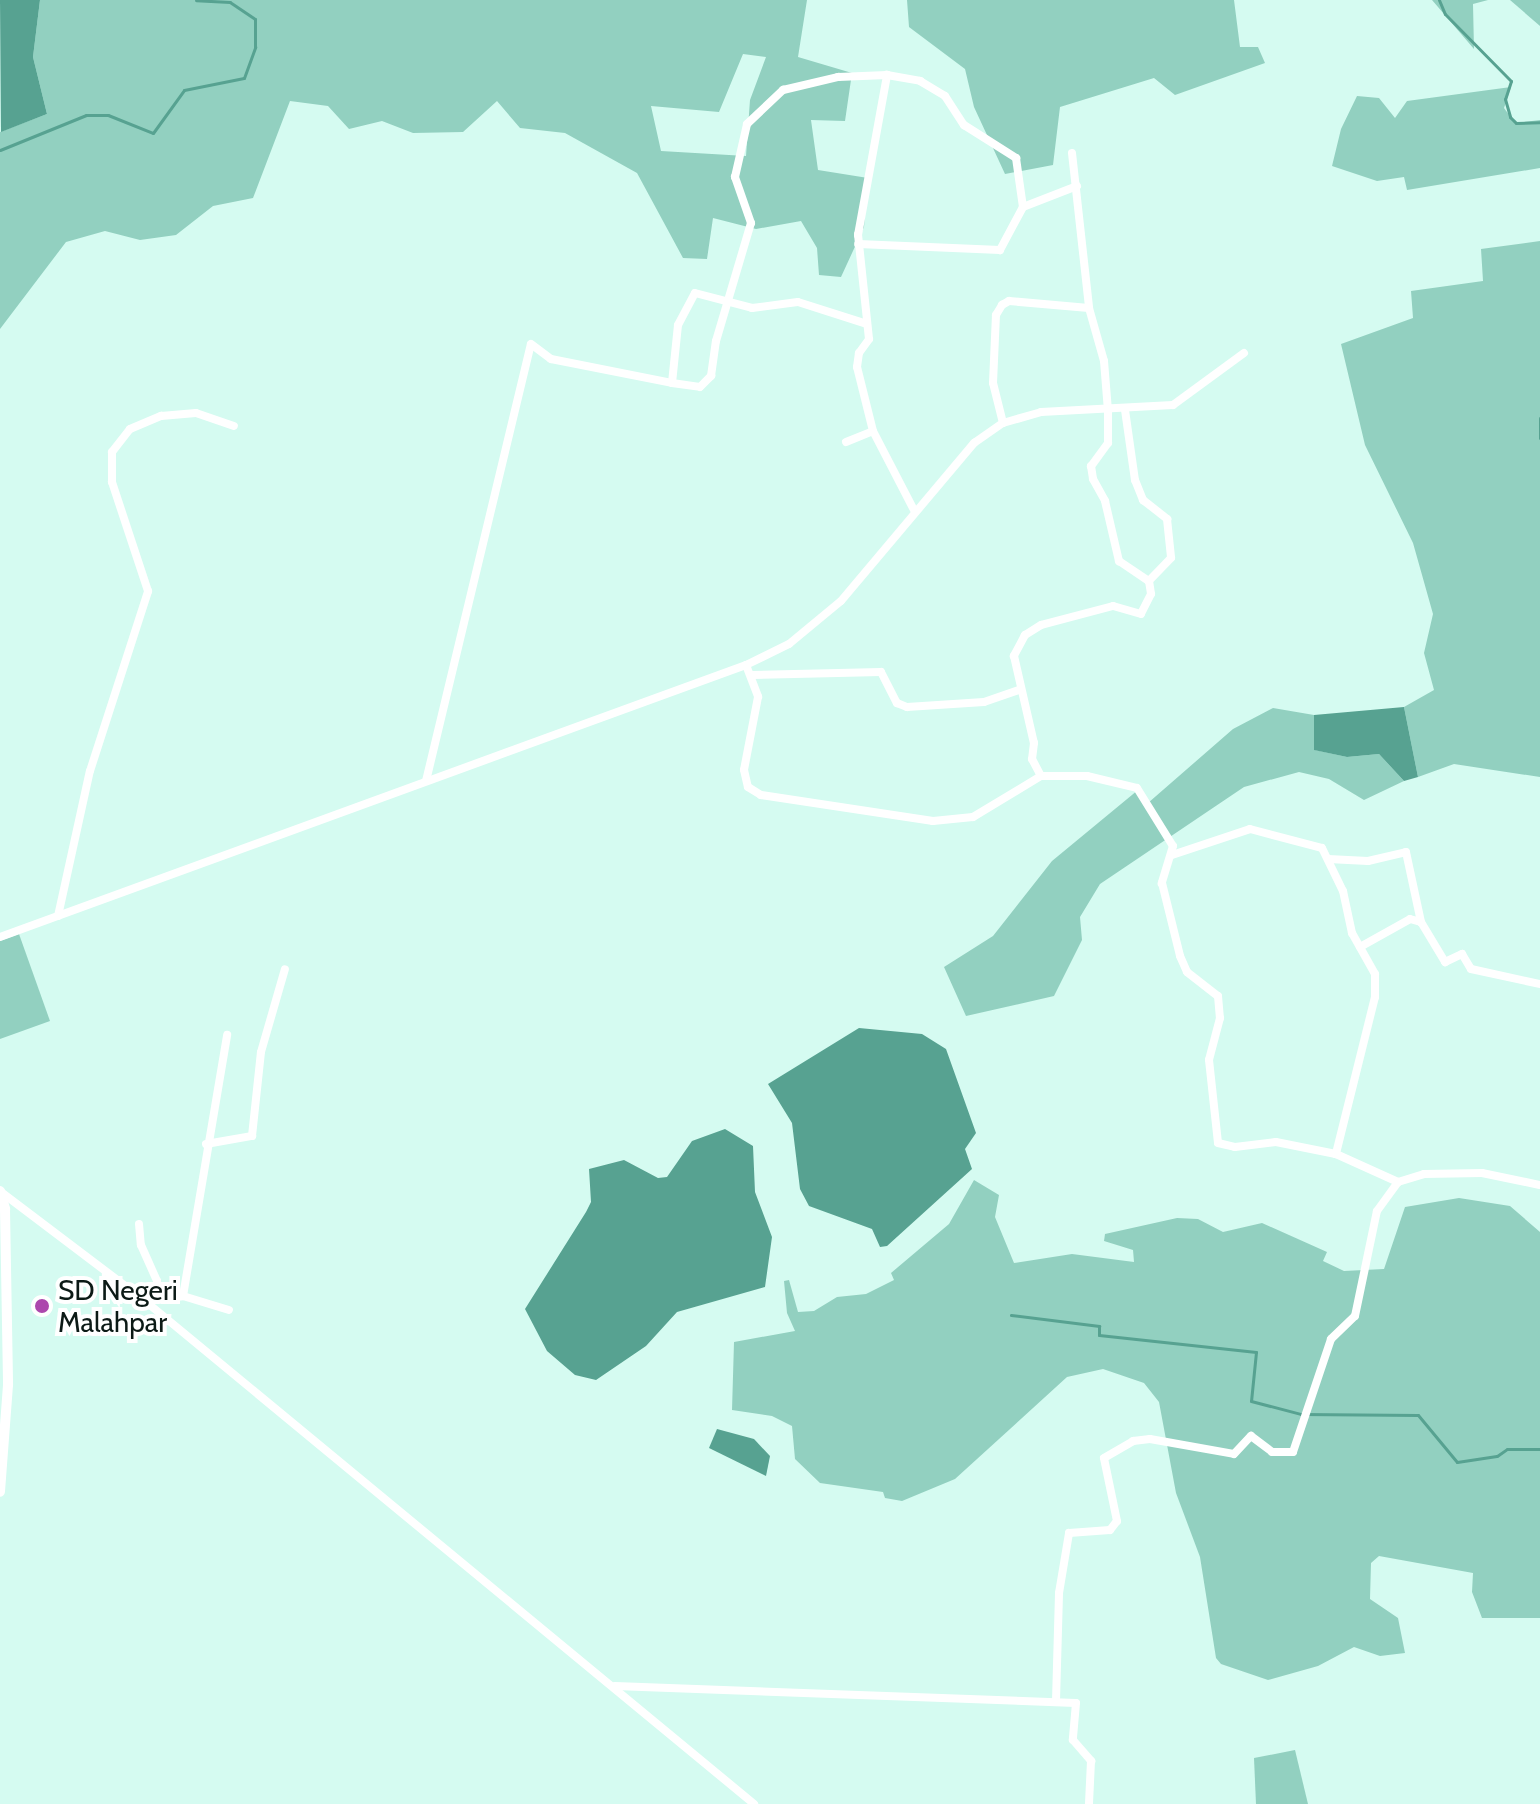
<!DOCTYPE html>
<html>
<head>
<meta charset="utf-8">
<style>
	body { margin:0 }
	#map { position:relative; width:1540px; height:1804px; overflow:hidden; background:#d5fbf1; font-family:Cabin,sans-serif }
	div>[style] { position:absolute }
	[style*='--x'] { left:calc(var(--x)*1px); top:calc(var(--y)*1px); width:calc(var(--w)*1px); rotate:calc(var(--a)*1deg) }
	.green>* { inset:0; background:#92d0c0 }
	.water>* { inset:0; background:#57a291 }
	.stream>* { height:3px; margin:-1.5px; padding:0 1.5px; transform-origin:1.5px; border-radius:1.5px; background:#57a291 }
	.minor>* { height:8px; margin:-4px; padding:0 4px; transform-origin:4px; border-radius:4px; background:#fff }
	.tertiary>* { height:10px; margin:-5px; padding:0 5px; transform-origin:5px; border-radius:5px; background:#fff }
	.dots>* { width:22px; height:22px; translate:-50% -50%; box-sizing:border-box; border:4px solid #fff; border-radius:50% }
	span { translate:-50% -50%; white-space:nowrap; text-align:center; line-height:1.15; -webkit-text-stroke:8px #fff; paint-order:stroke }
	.poi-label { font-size:28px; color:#0c1a16 }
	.left { translate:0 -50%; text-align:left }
</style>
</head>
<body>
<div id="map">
	<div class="green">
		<i style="clip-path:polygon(evenodd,40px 0,807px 0,798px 57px,852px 73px,845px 121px,811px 120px,818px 170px,868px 178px,864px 227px,841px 277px,819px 275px,817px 248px,801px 221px,756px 229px,713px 218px,707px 259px,683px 258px,637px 173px,565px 133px,520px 128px,497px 101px,463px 132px,413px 133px,382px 121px,349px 129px,328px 106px,290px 101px,253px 198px,213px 206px,176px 235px,140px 240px,105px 231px,66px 242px,0 329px,0 132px,47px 114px,33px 57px,40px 0,743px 54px,766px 57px,750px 100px,746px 156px,661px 151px,651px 106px,719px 112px,743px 54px)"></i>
		<i style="clip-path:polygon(907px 0,1234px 0,1240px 47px,1258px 47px,1265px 63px,1175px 95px,1154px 78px,1060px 107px,1053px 165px,1005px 174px,974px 107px,965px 69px,909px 27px)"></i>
		<i style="clip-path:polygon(1432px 0,1488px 0,1473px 4px,1474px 49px)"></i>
		<i style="clip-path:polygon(1510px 0,1540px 0,1540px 26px)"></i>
		<i style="clip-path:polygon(1511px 87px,1504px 108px,1515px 123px,1540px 120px,1540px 168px,1407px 190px,1404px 177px,1377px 181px,1332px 166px,1341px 129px,1357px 96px,1379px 98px,1395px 118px,1407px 101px)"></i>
		<i style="clip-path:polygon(1540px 241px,1540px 777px,1454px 764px,1418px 777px,1404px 707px,1434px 690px,1424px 653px,1433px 614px,1413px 543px,1365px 445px,1341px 344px,1413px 318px,1411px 291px,1483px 281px,1481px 249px)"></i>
		<i style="clip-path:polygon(1273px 708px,1314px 715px,1315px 750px,1347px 757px,1379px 754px,1404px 781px,1364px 800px,1329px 779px,1299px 772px,1244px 787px,1100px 884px,1080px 917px,1082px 940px,1054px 996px,966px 1016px,944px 967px,993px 936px,1052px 861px,1138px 790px,1148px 803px,1233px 729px)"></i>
		<i style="clip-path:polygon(19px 934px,50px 1021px,0 1039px,0 941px)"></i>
		<i style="clip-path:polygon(974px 1180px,999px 1195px,995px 1217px,1014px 1263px,1072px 1254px,1134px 1262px,1133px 1250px,1104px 1241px,1105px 1234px,1177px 1218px,1198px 1219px,1223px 1232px,1262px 1223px,1327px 1252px,1323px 1261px,1344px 1271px,1384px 1269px,1405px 1207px,1459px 1198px,1510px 1206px,1540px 1232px,1540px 1618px,1482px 1618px,1472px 1592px,1473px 1573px,1379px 1556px,1371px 1563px,1370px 1599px,1398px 1618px,1405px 1653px,1380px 1656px,1354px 1647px,1318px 1666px,1268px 1680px,1221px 1664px,1216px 1658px,1200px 1557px,1176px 1493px,1159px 1402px,1144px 1383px,1103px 1369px,1067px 1377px,955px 1479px,902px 1501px,885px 1498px,883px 1492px,820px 1483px,795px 1459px,792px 1426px,772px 1416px,732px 1410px,734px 1342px,795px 1331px,787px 1313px,784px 1281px,789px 1280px,798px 1312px,814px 1311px,837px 1297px,866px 1294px,894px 1280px,891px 1273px,949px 1224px)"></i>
		<i style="clip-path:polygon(1295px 1750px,1308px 1804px,1256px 1804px,1254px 1758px)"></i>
	</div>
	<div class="water">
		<i style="clip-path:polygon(0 0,40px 0,33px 57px,47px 114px,1px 132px)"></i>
		<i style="clip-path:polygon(1404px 707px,1418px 777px,1404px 781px,1379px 754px,1347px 757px,1314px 750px,1314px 715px)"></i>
		<i style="clip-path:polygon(859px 1028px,922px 1034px,946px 1049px,976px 1133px,965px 1149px,972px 1169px,887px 1246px,880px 1247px,872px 1229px,809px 1206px,800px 1189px,792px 1123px,768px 1084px)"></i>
		<i style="clip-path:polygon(725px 1129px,753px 1146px,755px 1192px,772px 1237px,765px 1287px,677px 1312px,646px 1346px,596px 1380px,575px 1375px,547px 1351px,525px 1309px,586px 1212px,591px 1202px,589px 1169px,624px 1160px,658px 1178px,667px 1177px,692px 1141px)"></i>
		<i style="clip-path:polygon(717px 1429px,754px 1439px,770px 1456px,766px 1476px,709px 1448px)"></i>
	</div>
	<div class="stream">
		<i style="--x:1439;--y:0;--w:15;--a:67"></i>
		<i style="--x:1445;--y:14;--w:94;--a:45.4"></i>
		<i style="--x:1511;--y:81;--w:19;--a:108"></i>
		<i style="--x:1505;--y:99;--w:19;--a:74"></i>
		<i style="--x:1510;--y:117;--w:8;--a:45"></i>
		<i style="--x:1516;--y:123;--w:24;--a:-2"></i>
		<i style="--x:0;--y:150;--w:93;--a:-22.1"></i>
		<i style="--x:86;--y:115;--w:22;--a:0"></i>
		<i style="--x:108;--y:115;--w:48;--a:21.8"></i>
		<i style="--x:153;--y:133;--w:53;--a:-54.2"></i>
		<i style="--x:184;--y:90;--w:61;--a:-11.3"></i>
		<i style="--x:244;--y:78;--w:33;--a:-70"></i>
		<i style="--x:255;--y:47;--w:28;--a:-90"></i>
		<i style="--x:255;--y:19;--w:30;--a:-146"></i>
		<i style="--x:230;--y:2;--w:34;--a:-177"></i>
		<i style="--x:1540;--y:418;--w:20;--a:90"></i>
		<i style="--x:1011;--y:1315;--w:89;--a:7.1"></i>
		<i style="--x:1099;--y:1326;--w:9;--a:90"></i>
		<i style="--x:1099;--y:1335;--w:158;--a:6.2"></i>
		<i style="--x:1256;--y:1352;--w:49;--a:95.8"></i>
		<i style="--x:1251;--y:1401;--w:52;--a:14.6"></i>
		<i style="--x:1301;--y:1414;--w:117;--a:0.5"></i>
		<i style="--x:1418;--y:1415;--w:61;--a:50.3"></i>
		<i style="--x:1457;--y:1462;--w:40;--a:-8.5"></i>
		<i style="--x:1497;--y:1456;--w:12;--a:-35"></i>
		<i style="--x:1507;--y:1449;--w:33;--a:0"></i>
	</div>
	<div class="minor">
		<i style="--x:1072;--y:153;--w:156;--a:83.7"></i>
		<i style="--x:1023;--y:207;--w:58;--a:-21.3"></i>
		<i style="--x:672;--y:383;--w:58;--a:-84.1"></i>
		<i style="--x:678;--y:325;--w:36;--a:-62"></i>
		<i style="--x:695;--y:293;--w:59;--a:14.7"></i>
		<i style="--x:752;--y:308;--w:46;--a:-7.4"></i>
		<i style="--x:798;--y:302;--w:72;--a:17.7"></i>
		<i style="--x:1125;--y:410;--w:71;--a:81.9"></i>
		<i style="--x:1135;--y:480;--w:22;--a:68"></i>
		<i style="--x:1143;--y:500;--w:31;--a:38"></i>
		<i style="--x:1167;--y:519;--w:39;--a:84"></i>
		<i style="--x:1171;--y:558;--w:32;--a:134"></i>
		<i style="--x:1003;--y:423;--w:41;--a:-104"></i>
		<i style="--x:993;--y:383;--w:68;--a:-87.5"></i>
		<i style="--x:996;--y:315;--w:12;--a:-59"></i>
		<i style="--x:1002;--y:305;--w:8;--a:-30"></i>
		<i style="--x:1009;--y:301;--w:80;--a:5"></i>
		<i style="--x:1089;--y:308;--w:55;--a:74.2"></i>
		<i style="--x:1104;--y:361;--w:50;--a:85.4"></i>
		<i style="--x:1108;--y:411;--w:32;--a:90"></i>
		<i style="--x:1108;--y:443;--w:29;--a:126"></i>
		<i style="--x:1091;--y:466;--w:13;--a:81"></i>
		<i style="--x:1093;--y:479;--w:25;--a:61"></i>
		<i style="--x:1105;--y:501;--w:62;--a:76.9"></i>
		<i style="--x:1119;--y:561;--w:36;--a:34"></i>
		<i style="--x:1149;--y:581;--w:13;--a:81"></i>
		<i style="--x:1151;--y:594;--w:22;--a:117"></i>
		<i style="--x:1141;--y:614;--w:29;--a:-164"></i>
		<i style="--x:1113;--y:606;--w:74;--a:165.2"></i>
		<i style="--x:1041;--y:625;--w:19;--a:148"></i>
		<i style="--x:1025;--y:635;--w:24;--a:118"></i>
		<i style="--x:1014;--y:656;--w:89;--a:77.1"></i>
		<i style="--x:1034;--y:743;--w:16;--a:97"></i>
		<i style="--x:1032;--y:759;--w:19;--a:62"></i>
		<i style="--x:873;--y:431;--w:66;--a:-104"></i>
		<i style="--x:857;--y:367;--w:14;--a:-82"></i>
		<i style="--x:859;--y:353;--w:17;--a:-54"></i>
		<i style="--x:869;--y:339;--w:105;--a:-96"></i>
		<i style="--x:858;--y:235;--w:163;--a:-79.7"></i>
		<i style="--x:846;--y:442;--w:29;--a:-22"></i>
		<i style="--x:873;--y:431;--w:89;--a:62.6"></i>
		<i style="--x:746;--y:665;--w:34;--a:69"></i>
		<i style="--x:758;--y:697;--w:74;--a:100.9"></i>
		<i style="--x:744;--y:770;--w:17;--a:77"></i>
		<i style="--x:748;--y:787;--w:15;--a:32"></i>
		<i style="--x:761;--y:795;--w:174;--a:8.6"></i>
		<i style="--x:933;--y:821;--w:40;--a:-5.7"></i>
		<i style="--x:973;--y:817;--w:79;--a:-31.1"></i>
		<i style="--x:1041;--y:776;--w:46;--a:0"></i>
		<i style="--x:1087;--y:776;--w:51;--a:13.5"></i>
		<i style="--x:1137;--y:788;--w:68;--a:58.2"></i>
		<i style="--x:1173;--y:846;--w:39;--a:107"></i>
		<i style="--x:1162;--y:883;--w:75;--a:76.1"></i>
		<i style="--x:1180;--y:956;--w:17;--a:66"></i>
		<i style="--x:1187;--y:972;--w:39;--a:38"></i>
		<i style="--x:1218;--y:996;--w:22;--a:85"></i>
		<i style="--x:1220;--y:1018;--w:43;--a:104.7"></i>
		<i style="--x:1209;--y:1060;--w:83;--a:83.8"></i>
		<i style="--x:1218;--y:1143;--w:17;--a:13"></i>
		<i style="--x:1235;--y:1147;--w:41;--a:-7"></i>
		<i style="--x:1276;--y:1142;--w:61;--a:11.3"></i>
		<i style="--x:1336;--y:1154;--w:68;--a:24.3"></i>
		<i style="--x:753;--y:675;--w:128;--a:-1.3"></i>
		<i style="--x:881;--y:672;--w:35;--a:63"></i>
		<i style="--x:897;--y:703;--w:11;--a:22"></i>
		<i style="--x:907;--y:707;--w:77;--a:-3.7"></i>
		<i style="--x:984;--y:702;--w:39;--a:-19"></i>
		<i style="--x:426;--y:781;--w:449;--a:-76.5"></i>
		<i style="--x:531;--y:344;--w:25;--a:37"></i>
		<i style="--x:551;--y:359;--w:123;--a:11.2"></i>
		<i style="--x:672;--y:383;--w:28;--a:8"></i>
		<i style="--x:700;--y:387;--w:16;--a:-45"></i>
		<i style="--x:711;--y:376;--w:35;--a:-82"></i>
		<i style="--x:716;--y:341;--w:123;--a:-73.5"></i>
		<i style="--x:751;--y:223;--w:49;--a:-109.2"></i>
		<i style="--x:735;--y:177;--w:54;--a:-77.2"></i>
		<i style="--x:747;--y:124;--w:50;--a:-43.4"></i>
		<i style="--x:783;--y:90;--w:57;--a:-13.3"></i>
		<i style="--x:838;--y:77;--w:49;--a:-2.3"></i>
		<i style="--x:887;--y:75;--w:34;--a:10"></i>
		<i style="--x:920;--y:81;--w:29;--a:31"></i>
		<i style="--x:945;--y:96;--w:35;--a:57"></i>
		<i style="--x:964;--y:125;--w:62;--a:32.4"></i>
		<i style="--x:1016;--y:158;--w:49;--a:81.9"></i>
		<i style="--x:1023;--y:207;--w:49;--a:118.1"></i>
		<i style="--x:1000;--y:250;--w:142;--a:-177.6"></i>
		<i style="--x:1172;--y:855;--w:82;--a:-18.4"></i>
		<i style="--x:1250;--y:829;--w:74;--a:14.8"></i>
		<i style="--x:1322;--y:848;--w:48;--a:64"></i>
		<i style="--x:1343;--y:891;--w:43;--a:77.9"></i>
		<i style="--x:1352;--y:933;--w:47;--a:60.7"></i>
		<i style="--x:1375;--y:974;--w:23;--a:90"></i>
		<i style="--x:1375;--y:997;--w:162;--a:104"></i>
		<i style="--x:1328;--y:859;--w:40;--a:2.9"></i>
		<i style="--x:1368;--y:861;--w:39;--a:-13"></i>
		<i style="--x:1406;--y:852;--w:72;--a:77.9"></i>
		<i style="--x:58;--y:916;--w:148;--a:-77.6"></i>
		<i style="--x:90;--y:771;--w:189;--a:-72.1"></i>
		<i style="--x:148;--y:591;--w:115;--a:-108.3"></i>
		<i style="--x:112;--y:482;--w:30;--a:-90"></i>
		<i style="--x:112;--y:452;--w:29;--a:-52"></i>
		<i style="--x:130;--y:429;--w:34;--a:-23"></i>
		<i style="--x:161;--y:416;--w:35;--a:-5"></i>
		<i style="--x:196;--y:413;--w:40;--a:18.9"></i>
		<i style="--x:0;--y:937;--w:794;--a:-20.03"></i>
		<i style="--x:746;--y:665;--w:48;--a:-26"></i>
		<i style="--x:789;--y:644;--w:67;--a:-39.6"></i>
		<i style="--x:841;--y:601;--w:207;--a:-49.9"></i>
		<i style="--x:974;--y:443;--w:35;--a:-35"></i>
		<i style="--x:1003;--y:423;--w:40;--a:-16"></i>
		<i style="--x:1041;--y:412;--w:132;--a:-3"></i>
		<i style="--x:1173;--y:405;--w:88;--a:-36.2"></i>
		<i style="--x:1360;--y:947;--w:57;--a:-29.2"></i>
		<i style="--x:1410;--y:919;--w:11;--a:15"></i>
		<i style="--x:1421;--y:922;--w:47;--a:59"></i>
		<i style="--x:1445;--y:962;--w:19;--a:-25"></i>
		<i style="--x:1462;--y:954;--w:17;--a:59"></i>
		<i style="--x:1471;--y:969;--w:71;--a:12.3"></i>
		<i style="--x:206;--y:1144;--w:47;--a:-9.9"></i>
		<i style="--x:252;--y:1136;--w:84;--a:-83.9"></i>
		<i style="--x:261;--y:1052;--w:86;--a:-73.9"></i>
		<i style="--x:1;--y:1192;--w:181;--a:37.1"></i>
		<i style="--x:145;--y:1301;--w:790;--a:39.55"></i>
		<i style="--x:139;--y:1224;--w:21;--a:85"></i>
		<i style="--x:141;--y:1245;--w:39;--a:66"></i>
		<i style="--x:157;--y:1281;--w:17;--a:90"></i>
		<i style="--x:183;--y:1296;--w:48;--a:16.9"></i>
		<i style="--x:145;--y:1301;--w:38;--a:-7"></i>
		<i style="--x:183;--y:1296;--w:265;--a:-80.4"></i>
		<i style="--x:615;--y:1686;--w:461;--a:2.1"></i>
		<i style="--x:1076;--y:1703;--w:37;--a:95"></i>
		<i style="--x:1073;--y:1740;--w:28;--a:49"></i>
		<i style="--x:1091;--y:1761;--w:43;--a:92.7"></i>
		<i style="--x:1056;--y:1701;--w:108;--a:-88.4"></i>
		<i style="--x:1059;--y:1593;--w:61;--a:-80.5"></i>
		<i style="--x:1069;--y:1533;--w:41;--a:-4.2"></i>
		<i style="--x:1110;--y:1530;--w:11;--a:-52"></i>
		<i style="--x:1117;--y:1521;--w:64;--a:-101.7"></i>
		<i style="--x:1104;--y:1458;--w:34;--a:-30"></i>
		<i style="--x:1133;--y:1441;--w:17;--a:-7"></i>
		<i style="--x:1150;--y:1439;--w:85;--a:10.1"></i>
		<i style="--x:1234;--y:1454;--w:25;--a:-47"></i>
		<i style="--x:1251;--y:1436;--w:26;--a:37"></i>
		<i style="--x:1272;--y:1452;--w:21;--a:0"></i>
		<i style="--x:1293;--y:1452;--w:119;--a:-71.4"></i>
		<i style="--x:1331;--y:1339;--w:33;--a:-44"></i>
		<i style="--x:1355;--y:1316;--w:107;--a:-78.2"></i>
		<i style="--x:1377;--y:1211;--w:36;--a:-54"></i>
		<i style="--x:1398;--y:1182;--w:27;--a:-17"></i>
		<i style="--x:1424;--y:1174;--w:58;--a:-1"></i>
		<i style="--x:1482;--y:1173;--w:59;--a:11.7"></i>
	</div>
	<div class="tertiary">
		<i style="--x:0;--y:1191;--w:19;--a:74"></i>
		<i style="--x:5;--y:1209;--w:176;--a:89"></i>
		<i style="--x:8;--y:1385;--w:107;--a:94.3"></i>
	</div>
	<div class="dots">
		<i style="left:42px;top:1306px;background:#ac48ad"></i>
	</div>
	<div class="poi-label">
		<span class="left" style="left:58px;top:1306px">SD Negeri<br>Malahpar</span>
	</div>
</div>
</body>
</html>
